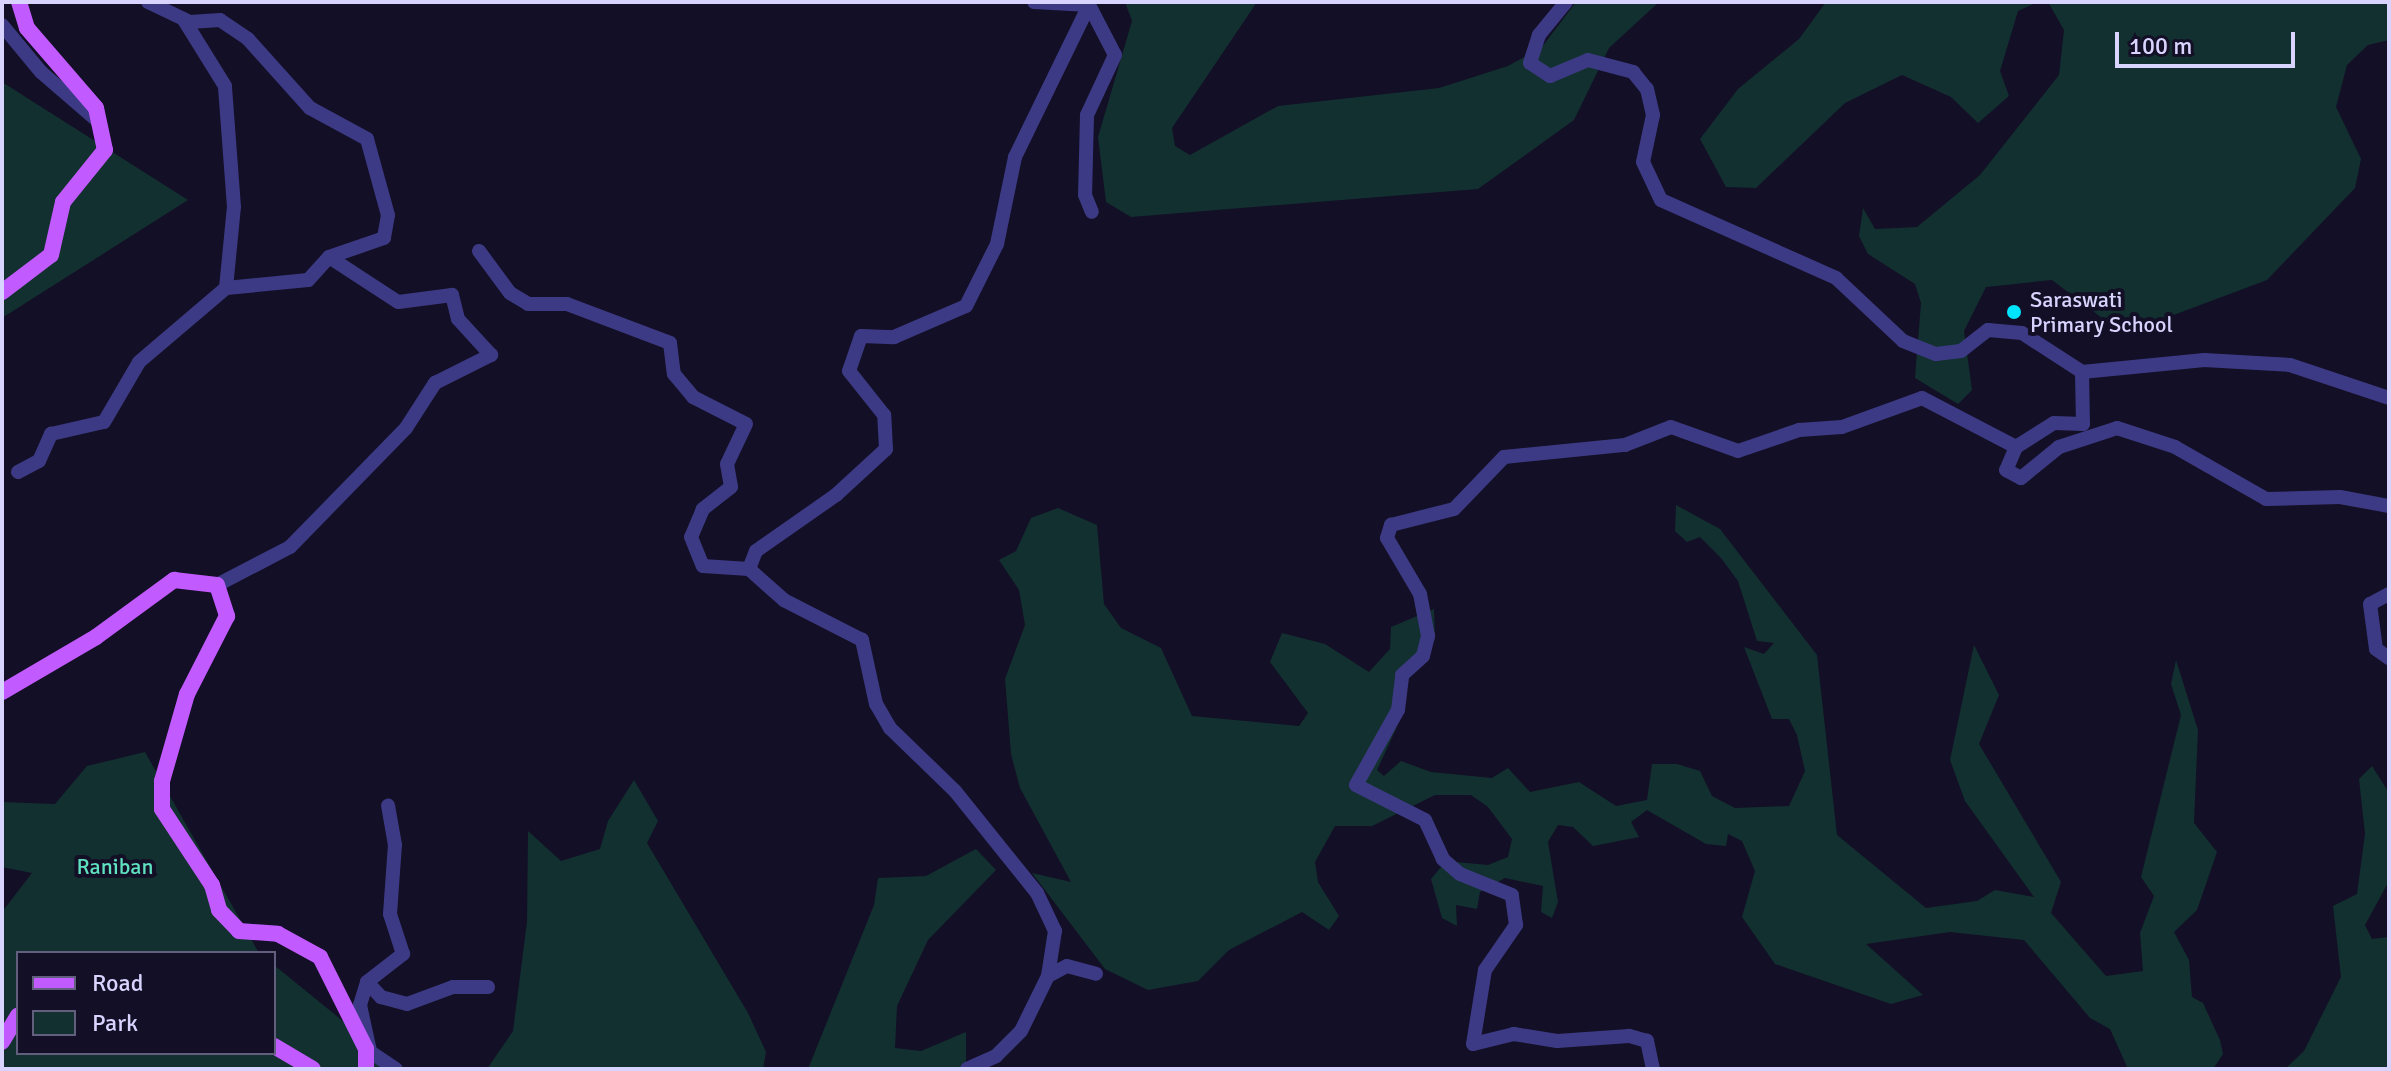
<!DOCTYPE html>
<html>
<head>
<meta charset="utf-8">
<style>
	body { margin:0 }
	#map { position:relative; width:2391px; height:1071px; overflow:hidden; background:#130f26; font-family:Signika,sans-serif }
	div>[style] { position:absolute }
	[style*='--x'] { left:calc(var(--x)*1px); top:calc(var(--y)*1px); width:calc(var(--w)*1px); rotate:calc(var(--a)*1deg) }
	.green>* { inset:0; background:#12302f }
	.minor>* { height:14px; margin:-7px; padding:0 7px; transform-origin:7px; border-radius:7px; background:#3d3a85 }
	.major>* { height:16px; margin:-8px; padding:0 8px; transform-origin:8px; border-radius:8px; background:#c25bff }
	.dots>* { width:22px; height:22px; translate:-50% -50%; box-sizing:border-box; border:4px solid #130f26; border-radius:50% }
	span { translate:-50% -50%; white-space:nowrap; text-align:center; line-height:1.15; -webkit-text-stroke:8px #130f26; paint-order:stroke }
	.poi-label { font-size:22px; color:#d9d4ff }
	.left { translate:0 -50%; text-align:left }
	.park-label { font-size:22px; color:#5fe0c0 }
	.frame { position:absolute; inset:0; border:4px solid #d9d4ff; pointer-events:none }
	.legend { position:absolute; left:16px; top:951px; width:260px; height:104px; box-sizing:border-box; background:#130f26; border:2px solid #625e7d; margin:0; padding:10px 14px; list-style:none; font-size:24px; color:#d9d4ff }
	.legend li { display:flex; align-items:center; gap:16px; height:40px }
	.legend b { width:40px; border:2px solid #625e7d }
	.scale { position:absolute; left:2115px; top:32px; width:180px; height:36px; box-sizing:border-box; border:4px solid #d9d4ff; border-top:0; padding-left:10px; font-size:24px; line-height:28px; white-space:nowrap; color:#d9d4ff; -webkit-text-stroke:6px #130f26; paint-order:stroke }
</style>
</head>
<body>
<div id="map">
	<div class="green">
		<i style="clip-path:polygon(1125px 2px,1257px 2px,1172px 128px,1175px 146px,1190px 155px,1278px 106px,1439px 88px,1508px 66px,1542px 47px,1576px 2px,1659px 2px,1609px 48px,1574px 120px,1478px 189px,1131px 217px,1106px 202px,1098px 137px,1132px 21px)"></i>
		<i style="clip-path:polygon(1826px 2px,2038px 2px,2018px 11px,2000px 71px,2009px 96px,1978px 123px,1951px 97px,1902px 75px,1845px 103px,1756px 188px,1726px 187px,1700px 139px,1738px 89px,1799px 39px)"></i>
		<i style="clip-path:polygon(2048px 2px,2389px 2px,2389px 40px,2368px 45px,2347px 65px,2336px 107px,2361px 159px,2355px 188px,2267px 280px,2123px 334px,2052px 280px,1986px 287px,1964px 331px,1972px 390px,1958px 404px,1915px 378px,1921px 303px,1915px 284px,1868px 254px,1859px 236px,1863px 208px,1875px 229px,1917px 227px,1980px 175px,2059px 75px,2064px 30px)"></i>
		<i style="clip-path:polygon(2px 82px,188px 200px,2px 318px)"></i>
		<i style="clip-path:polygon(1676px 505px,1720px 529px,1817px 655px,1837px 835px,1926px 908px,1977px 901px,1995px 890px,2034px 897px,1965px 801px,1950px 760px,1974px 645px,1999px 695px,1979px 744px,2061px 882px,2051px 913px,2106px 976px,2143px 971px,2140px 933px,2154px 896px,2141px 877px,2181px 715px,2171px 684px,2176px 660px,2198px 730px,2194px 823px,2217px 852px,2197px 910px,2174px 932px,2189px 960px,2192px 997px,2203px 1003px,2220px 1040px,2223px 1054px,2213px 1069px,2128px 1069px,2110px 1029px,2090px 1018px,2024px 940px,1950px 932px,1866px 944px,1923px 995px,1891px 1004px,1775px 964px,1742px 917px,1755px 871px,1742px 841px,1728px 834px,1726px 846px,1706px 844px,1647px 810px,1631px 822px,1639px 837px,1593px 846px,1573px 827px,1558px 825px,1548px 842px,1558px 902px,1552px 918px,1541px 912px,1543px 886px,1505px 878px,1480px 892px,1477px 909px,1456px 905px,1457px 926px,1442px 918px,1431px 879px,1446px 861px,1488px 865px,1508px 857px,1512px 839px,1488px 807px,1471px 795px,1435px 795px,1372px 826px,1335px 826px,1315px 862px,1318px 882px,1339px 916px,1329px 930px,1302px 912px,1229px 950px,1198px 981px,1148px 990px,1105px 969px,1032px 873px,1071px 882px,1020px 788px,1011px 754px,1005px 679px,1025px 625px,1019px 590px,999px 560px,1016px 551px,1031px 518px,1058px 508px,1097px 525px,1104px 604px,1121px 628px,1161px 648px,1192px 716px,1299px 726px,1308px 713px,1270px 662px,1282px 633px,1325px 644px,1369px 672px,1390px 649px,1391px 627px,1434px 609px,1435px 639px,1402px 687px,1396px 729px,1377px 770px,1384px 776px,1401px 761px,1431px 772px,1492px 778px,1508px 768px,1530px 792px,1579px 782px,1616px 806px,1647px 800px,1652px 764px,1677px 764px,1700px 771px,1712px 796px,1735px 808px,1789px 806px,1805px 771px,1797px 735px,1789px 719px,1772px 719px,1744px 647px,1764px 654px,1774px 643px,1757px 641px,1738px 581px,1721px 558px,1700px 537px,1687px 542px,1675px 531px)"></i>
		<i style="clip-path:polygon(145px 752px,259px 953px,18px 953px,18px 1053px,274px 1053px,274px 965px,402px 1069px,2px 1069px,2px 912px,32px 873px,2px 867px,2px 802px,55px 804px,87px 766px)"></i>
		<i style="clip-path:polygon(2372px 766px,2389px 793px,2389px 881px,2365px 925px,2372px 939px,2389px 937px,2389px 1069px,2285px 1069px,2304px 1051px,2341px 977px,2333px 906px,2357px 894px,2365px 834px,2359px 779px)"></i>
		<i style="clip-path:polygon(634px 780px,658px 821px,647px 843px,748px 1013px,766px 1052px,763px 1069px,487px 1069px,513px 1031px,527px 922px,528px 831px,561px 861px,600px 849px,608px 821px)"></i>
		<i style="clip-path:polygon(976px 849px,996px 870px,928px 940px,897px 1006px,895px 1048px,921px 1051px,966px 1032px,966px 1069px,808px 1069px,874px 905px,878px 878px,926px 876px)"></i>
	</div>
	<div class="minor">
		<i style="--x:148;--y:2;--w:47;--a:25.5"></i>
		<i style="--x:190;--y:22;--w:30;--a:-4"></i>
		<i style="--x:220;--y:20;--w:34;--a:34"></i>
		<i style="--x:248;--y:39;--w:93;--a:48.1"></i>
		<i style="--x:310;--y:108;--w:65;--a:28.5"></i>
		<i style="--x:367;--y:139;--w:79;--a:74.6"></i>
		<i style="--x:388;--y:215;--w:23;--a:100"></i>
		<i style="--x:384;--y:238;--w:58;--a:160.9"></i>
		<i style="--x:329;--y:257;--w:31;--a:132"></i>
		<i style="--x:308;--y:280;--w:82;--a:174.4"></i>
		<i style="--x:226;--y:288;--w:81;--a:-84.4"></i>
		<i style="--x:234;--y:207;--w:121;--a:-94.3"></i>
		<i style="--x:225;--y:86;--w:78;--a:-121.8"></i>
		<i style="--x:1566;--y:2;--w:43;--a:129.3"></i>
		<i style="--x:1539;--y:35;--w:29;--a:108"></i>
		<i style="--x:1530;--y:63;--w:24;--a:33"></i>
		<i style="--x:1550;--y:76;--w:41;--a:-22.8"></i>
		<i style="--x:1588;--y:60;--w:47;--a:14.9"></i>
		<i style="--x:1633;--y:72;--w:22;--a:51"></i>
		<i style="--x:1647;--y:89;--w:27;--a:77"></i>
		<i style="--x:1653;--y:115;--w:48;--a:102"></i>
		<i style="--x:1643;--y:162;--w:42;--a:64.7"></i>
		<i style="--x:1661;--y:200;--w:192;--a:24"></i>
		<i style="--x:1836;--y:278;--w:92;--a:43.2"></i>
		<i style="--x:1903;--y:341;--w:35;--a:22"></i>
		<i style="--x:1936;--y:354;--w:25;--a:-7"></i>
		<i style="--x:1961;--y:351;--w:34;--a:-38"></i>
		<i style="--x:1988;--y:330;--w:34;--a:5"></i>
		<i style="--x:2022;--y:333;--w:72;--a:33"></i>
		<i style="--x:2082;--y:372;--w:123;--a:-5.6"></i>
		<i style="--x:2204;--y:360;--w:86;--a:3.3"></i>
		<i style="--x:2290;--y:365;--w:104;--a:18.4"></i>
		<i style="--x:1089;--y:5;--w:56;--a:62.5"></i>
		<i style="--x:1115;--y:55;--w:66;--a:115"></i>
		<i style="--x:1087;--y:115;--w:80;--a:91.4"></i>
		<i style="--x:1085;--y:195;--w:18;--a:68"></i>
		<i style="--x:2;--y:25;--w:61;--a:50.3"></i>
		<i style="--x:41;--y:72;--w:78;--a:40.8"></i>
		<i style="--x:479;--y:251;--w:52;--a:53.6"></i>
		<i style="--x:510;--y:293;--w:21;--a:31"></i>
		<i style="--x:528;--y:304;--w:39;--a:0"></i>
		<i style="--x:567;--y:304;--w:110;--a:20.7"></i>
		<i style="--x:670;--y:343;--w:31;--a:83"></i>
		<i style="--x:674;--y:374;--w:30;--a:50"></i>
		<i style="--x:693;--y:397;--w:59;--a:27"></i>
		<i style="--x:746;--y:424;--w:44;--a:115.4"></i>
		<i style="--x:727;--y:464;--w:23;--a:80"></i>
		<i style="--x:731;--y:487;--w:36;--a:142"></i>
		<i style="--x:703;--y:509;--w:30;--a:113"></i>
		<i style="--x:691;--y:537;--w:31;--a:68"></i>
		<i style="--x:703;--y:566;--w:46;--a:3.7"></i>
		<i style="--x:2016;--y:447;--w:25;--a:113"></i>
		<i style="--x:2006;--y:470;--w:17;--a:28"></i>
		<i style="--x:2021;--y:478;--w:49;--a:-39.2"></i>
		<i style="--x:2059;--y:447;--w:61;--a:-18.1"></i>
		<i style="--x:2117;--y:428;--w:61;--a:18.1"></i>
		<i style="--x:2175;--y:447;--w:105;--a:29.7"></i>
		<i style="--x:2266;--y:499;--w:74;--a:-1.5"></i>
		<i style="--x:2340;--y:497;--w:50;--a:10.4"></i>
		<i style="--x:18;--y:472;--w:24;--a:-28"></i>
		<i style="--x:39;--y:461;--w:30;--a:-66"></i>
		<i style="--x:51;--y:434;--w:54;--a:-12.8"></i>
		<i style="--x:104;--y:422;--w:69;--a:-59.7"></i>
		<i style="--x:139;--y:362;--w:114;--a:-40.4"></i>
		<i style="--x:217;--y:585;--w:82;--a:-27.5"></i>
		<i style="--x:290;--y:547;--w:166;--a:-45.7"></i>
		<i style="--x:406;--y:428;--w:54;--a:-57.2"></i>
		<i style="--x:435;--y:383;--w:63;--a:-26.6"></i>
		<i style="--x:491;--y:355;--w:49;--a:-132.5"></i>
		<i style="--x:458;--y:319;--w:25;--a:-104"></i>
		<i style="--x:452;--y:295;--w:54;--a:172.6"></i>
		<i style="--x:398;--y:302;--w:82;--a:-146.9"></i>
		<i style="--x:2389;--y:594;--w:21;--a:152"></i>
		<i style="--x:2370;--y:604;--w:45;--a:82.4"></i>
		<i style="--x:2376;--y:649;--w:16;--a:35"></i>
		<i style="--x:1048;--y:976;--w:21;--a:-28"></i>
		<i style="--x:1067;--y:966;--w:30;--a:15"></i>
		<i style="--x:367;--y:982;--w:21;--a:47"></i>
		<i style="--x:381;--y:997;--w:27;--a:15"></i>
		<i style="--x:407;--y:1004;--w:49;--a:-20.3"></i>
		<i style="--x:453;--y:987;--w:35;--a:0"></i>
		<i style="--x:366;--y:1049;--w:36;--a:34"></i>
		<i style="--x:370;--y:1051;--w:47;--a:-102.3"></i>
		<i style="--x:360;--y:1005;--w:24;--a:-73"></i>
		<i style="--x:367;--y:982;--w:46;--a:-37.9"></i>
		<i style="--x:403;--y:954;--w:42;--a:-108"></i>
		<i style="--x:390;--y:914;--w:69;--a:-85.9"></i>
		<i style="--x:395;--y:845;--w:40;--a:-100"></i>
		<i style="--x:967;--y:1069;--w:32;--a:-24"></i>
		<i style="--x:996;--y:1056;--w:35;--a:-45"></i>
		<i style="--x:1021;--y:1031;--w:61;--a:-63.9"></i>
		<i style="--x:1048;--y:976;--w:46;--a:-81.2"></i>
		<i style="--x:1055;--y:931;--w:42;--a:-115.3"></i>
		<i style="--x:1037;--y:893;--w:131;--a:-128.8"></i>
		<i style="--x:955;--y:791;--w:91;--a:-135.9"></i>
		<i style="--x:890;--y:728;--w:28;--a:-120"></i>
		<i style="--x:876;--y:704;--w:66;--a:-102.3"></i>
		<i style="--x:862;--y:640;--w:88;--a:-152.9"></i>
		<i style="--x:784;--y:600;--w:47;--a:-138.5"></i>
		<i style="--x:749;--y:569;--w:19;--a:-69"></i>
		<i style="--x:756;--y:551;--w:98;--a:-35"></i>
		<i style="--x:836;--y:495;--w:68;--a:-42.6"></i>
		<i style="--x:886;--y:449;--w:34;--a:-93"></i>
		<i style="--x:884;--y:415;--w:56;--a:-128.5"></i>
		<i style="--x:849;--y:371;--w:37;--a:-71"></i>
		<i style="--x:861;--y:336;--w:33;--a:2"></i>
		<i style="--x:894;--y:337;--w:78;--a:-23.3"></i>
		<i style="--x:966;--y:306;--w:69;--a:-63.4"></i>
		<i style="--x:997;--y:244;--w:89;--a:-78.3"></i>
		<i style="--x:1015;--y:157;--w:169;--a:-64"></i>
		<i style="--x:1089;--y:5;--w:55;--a:-176.9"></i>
		<i style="--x:1653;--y:1069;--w:29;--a:-102"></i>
		<i style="--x:1647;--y:1041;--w:19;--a:-164"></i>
		<i style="--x:1629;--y:1036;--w:72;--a:176"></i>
		<i style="--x:1557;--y:1041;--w:44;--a:-170.8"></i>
		<i style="--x:1514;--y:1034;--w:42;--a:166.3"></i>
		<i style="--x:1473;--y:1044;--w:75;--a:-80.8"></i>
		<i style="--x:1485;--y:970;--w:55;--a:-55.4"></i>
		<i style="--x:1516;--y:925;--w:30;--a:-98"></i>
		<i style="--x:1512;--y:895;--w:56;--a:-158"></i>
		<i style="--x:1460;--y:874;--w:23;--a:-139"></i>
		<i style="--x:1443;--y:859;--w:43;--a:-114.8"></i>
		<i style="--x:1425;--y:820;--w:77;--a:-153.1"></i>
		<i style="--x:1356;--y:785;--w:86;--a:-60.8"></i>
		<i style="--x:1398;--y:710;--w:35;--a:-83"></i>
		<i style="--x:1402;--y:675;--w:28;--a:-42"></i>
		<i style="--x:1423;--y:656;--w:21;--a:-76"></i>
		<i style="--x:1428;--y:636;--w:43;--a:-100.8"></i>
		<i style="--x:1420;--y:594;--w:65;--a:-120.5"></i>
		<i style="--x:1387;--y:538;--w:14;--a:-73"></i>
		<i style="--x:1391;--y:525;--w:65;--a:-14.3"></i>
		<i style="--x:1454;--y:509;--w:72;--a:-46.1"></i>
		<i style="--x:1504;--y:457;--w:122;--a:-5.7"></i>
		<i style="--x:1625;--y:445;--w:49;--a:-21.4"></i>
		<i style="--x:1671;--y:427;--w:71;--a:19.7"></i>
		<i style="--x:1738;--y:451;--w:65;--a:-19"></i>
		<i style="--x:1799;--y:430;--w:43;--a:-4"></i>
		<i style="--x:1842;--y:427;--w:85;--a:-19.9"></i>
		<i style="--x:1922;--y:398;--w:106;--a:27.5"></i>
		<i style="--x:2016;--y:447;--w:45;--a:-32.3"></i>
		<i style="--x:2054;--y:423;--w:29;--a:2"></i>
		<i style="--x:2083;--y:424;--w:52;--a:-91.1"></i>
	</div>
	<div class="major">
		<i style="--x:2;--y:292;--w:61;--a:-37.1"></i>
		<i style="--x:51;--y:255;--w:54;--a:-77.2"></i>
		<i style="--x:63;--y:202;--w:67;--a:-51.1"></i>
		<i style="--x:105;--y:150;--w:43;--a:-102.1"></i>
		<i style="--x:96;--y:108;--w:106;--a:-130.8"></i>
		<i style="--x:27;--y:28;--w:27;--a:-107"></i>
		<i style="--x:2;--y:692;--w:109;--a:-30.3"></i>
		<i style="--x:96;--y:637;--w:97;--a:-36.2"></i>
		<i style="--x:174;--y:580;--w:43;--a:6.6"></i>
		<i style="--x:217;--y:585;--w:33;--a:72"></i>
		<i style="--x:227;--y:616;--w:88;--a:117.1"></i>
		<i style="--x:187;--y:694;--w:91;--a:106"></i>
		<i style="--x:162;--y:781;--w:28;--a:90"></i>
		<i style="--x:162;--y:809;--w:91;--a:56.7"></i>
		<i style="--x:212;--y:885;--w:26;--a:74"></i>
		<i style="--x:219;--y:910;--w:29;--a:46"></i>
		<i style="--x:239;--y:931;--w:39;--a:4"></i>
		<i style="--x:278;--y:934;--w:48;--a:28.7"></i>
		<i style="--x:320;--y:957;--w:103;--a:63.4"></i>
		<i style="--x:366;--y:1049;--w:20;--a:90"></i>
		<i style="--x:2;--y:1042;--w:31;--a:-59"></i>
		<i style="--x:274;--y:1046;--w:45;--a:30.5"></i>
	</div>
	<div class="dots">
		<i style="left:2014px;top:312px;background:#00e5ff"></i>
	</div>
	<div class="poi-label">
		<span class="left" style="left:2030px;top:312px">Saraswati<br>Primary School</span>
	</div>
	<div class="park-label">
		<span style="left:115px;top:867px">Raniban</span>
	</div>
	<div class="frame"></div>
	<ul class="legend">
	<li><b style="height:10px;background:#c25bff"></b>Road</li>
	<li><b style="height:22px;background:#12302f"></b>Park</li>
	</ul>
	<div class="scale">100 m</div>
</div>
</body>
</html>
